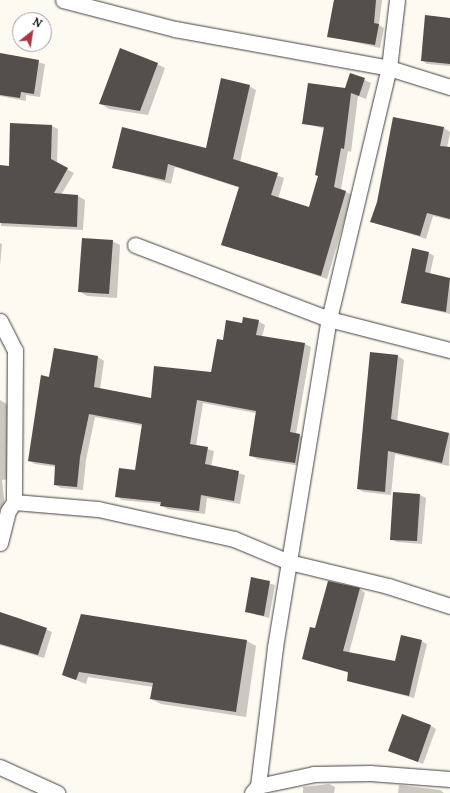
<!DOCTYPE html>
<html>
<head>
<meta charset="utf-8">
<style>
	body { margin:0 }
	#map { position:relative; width:450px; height:793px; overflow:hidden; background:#fdfaf1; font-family:Lora,serif }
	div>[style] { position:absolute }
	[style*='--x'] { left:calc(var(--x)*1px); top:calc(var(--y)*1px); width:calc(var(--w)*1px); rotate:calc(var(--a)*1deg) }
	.shadow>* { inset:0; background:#0003 }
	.building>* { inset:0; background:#554f4c }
	.roads { filter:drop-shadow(0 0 1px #414141) drop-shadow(0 0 1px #414141) }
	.street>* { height:15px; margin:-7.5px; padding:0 7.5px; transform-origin:7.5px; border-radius:7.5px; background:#fff }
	span { translate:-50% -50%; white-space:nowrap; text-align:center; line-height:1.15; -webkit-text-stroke:4px #fff; paint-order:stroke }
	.north { position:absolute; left:12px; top:12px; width:40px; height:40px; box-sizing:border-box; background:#fff; border:1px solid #9f9f9f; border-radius:50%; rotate:30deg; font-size:11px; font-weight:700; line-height:16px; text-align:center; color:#0e0e0e }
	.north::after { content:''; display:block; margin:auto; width:14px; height:18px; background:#ad3741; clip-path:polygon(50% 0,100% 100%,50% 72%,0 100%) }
</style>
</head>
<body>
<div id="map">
	<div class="shadow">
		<i style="clip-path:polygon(334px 0,382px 0,379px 25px,384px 28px,380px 48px,328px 36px)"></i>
		<i style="clip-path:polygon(450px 19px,450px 66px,427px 64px,422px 60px)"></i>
		<i style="clip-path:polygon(0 54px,45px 64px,40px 97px,26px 95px,26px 101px,0 96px)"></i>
		<i style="clip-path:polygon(157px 64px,165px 68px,148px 115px,109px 109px,101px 104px)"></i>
		<i style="clip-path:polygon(351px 74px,371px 83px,366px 99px,358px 96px,351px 152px,348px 151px,341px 189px,352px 195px,327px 279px,223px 244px,240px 188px,175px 167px,171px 184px,113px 167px,206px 149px,249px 86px,256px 90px,240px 162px,284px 178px,278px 199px,309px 208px,319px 176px,325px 129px,304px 123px,346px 89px)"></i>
		<i style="clip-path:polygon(52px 126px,58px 129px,57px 164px,74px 173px,61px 195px,78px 196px,85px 200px,83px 230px,1px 226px,0 166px,10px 167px)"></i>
		<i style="clip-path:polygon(444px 128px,450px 132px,447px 148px,450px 148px,450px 220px,433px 216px,426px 239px,371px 221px)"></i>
		<i style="clip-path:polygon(112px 241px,120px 245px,117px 298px,87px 296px,79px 291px)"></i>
		<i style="clip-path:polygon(0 243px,2px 244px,0 266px)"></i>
		<i style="clip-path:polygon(429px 253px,434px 256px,430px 274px,450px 279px,450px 314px,402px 303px)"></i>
		<i style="clip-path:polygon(258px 321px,265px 325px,262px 337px,305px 344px,311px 347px,296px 434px,305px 438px,301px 466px,257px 459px,250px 455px,256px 413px,203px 403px,196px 446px,214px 451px,211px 467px,245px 475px,240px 504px,207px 498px,205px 514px,167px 509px,161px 504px,122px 500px,116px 496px,136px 471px,143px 426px,95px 417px,86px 460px,83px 490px,61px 488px,55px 485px,56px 467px,35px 464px,29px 461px,55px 349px,98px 357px,104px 361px,100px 389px,152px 399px,212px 373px,223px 341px,242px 324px)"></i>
		<i style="clip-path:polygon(371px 353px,398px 356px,404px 360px,397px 422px,450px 434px,449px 466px,395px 454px,391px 495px,364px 492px,358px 489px)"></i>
		<i style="clip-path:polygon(0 400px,8px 405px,9px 479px,2px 480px,5px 508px,0 509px)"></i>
		<i style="clip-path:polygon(394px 494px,420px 495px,426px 498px,422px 544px,397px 542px,391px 539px)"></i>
		<i style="clip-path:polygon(252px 579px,275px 585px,269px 618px,246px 612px)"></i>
		<i style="clip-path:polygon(360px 589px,365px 593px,349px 653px,396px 662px,421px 641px,427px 644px,414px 698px,354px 683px,348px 680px,349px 673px,303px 659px,316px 629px)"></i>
		<i style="clip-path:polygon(0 613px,19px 618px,52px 632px,44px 658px,0 645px)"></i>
		<i style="clip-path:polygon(82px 615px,247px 641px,256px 646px,246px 717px,161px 704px,151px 699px,153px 687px,88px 677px,86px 684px,63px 675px)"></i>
		<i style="clip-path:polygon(431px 726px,436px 729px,423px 764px,389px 751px)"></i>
		<i style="clip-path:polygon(329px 784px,335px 787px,334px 793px,303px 793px,303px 787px)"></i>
		<i style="clip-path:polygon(399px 785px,440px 790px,444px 793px,398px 793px)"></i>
	</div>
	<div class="building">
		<i style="clip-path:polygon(334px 0,376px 0,374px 23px,379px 24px,375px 45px,327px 37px)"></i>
		<i style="clip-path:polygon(425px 15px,450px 18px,450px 64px,421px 61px)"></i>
		<i style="clip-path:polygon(120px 48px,158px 63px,140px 111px,99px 104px)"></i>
		<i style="clip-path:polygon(0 53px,39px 60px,34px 94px,21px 92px,20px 98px,0 95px)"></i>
		<i style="clip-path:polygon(350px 73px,365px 78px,359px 96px,351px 93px,344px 149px,341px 148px,334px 187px,346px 191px,321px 276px,221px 245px,239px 187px,168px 164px,165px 180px,112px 168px,122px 127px,206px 148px,221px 78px,250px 85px,233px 159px,278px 173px,271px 195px,309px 207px,318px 176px,315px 175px,324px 127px,302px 124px,308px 83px,345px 88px)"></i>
		<i style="clip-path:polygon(393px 117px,444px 127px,440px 146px,450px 147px,450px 219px,427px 213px,420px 236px,370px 222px,377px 202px)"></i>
		<i style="clip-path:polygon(10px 123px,52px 125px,51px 159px,68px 168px,54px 193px,78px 195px,77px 227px,0 223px,0 165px,9px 166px)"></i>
		<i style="clip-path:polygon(82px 238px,113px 240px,109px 294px,78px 292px)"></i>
		<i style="clip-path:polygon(412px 248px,429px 252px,425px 272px,450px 278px,446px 312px,401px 303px)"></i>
		<i style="clip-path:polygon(243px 317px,259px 320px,256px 335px,305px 343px,290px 432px,300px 434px,295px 463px,249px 456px,256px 411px,197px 400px,190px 444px,208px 447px,205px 464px,239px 471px,234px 501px,201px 495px,199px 511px,160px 506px,161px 502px,115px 497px,119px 468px,135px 470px,142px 424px,89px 414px,80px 457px,77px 487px,54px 485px,55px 465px,28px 461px,41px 375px,49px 377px,54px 348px,98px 356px,94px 387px,151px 398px,154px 366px,211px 372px,217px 339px,223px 340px,226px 320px,242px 323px)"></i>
		<i style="clip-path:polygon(370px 352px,398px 355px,391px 419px,449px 433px,442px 463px,388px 451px,385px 492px,357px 489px)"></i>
		<i style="clip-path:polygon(393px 492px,420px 494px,417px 541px,390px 540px)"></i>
		<i style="clip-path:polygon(251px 577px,270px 581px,264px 616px,245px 612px)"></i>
		<i style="clip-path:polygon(328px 581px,360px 588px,343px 651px,395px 661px,401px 635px,422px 640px,409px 696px,347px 681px,348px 672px,302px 659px,310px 627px,315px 628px)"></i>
		<i style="clip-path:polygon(0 612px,47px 628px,38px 655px,0 644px)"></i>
		<i style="clip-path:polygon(81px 614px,247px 640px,236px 712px,150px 699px,153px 683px,79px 672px,76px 680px,62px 675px)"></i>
		<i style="clip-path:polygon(402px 714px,431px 725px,418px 762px,388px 751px)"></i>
	</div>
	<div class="roads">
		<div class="street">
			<i style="--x:63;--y:0;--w:116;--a:14.5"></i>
			<i style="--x:175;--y:29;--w:218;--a:10.3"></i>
			<i style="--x:389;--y:68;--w:64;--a:17.3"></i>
			<i style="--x:135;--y:245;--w:208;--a:20.9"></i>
			<i style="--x:329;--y:319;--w:125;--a:14.4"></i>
			<i style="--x:0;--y:321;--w:33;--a:63"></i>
			<i style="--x:15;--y:350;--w:152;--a:90.4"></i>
			<i style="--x:0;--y:543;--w:33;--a:-76"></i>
			<i style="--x:8;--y:511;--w:11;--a:-56"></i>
			<i style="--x:14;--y:502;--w:84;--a:4.8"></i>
			<i style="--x:98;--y:509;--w:139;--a:12.4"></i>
			<i style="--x:234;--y:539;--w:60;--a:22.7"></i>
			<i style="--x:289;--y:562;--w:102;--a:13.6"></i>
			<i style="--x:388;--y:586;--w:65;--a:17.9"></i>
			<i style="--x:0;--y:767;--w:63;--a:24.5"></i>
			<i style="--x:258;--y:786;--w:57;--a:-12.1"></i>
			<i style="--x:314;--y:774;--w:56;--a:-1"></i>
			<i style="--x:370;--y:773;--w:80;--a:4.3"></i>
			<i style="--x:252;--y:793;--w:9;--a:-49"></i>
			<i style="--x:258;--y:786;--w:140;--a:-83"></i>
			<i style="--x:275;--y:647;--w:332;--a:-80.7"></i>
			<i style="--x:329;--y:319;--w:258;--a:-76.6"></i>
			<i style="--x:389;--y:68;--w:68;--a:-83.3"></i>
		</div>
	</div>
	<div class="north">N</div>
</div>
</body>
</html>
